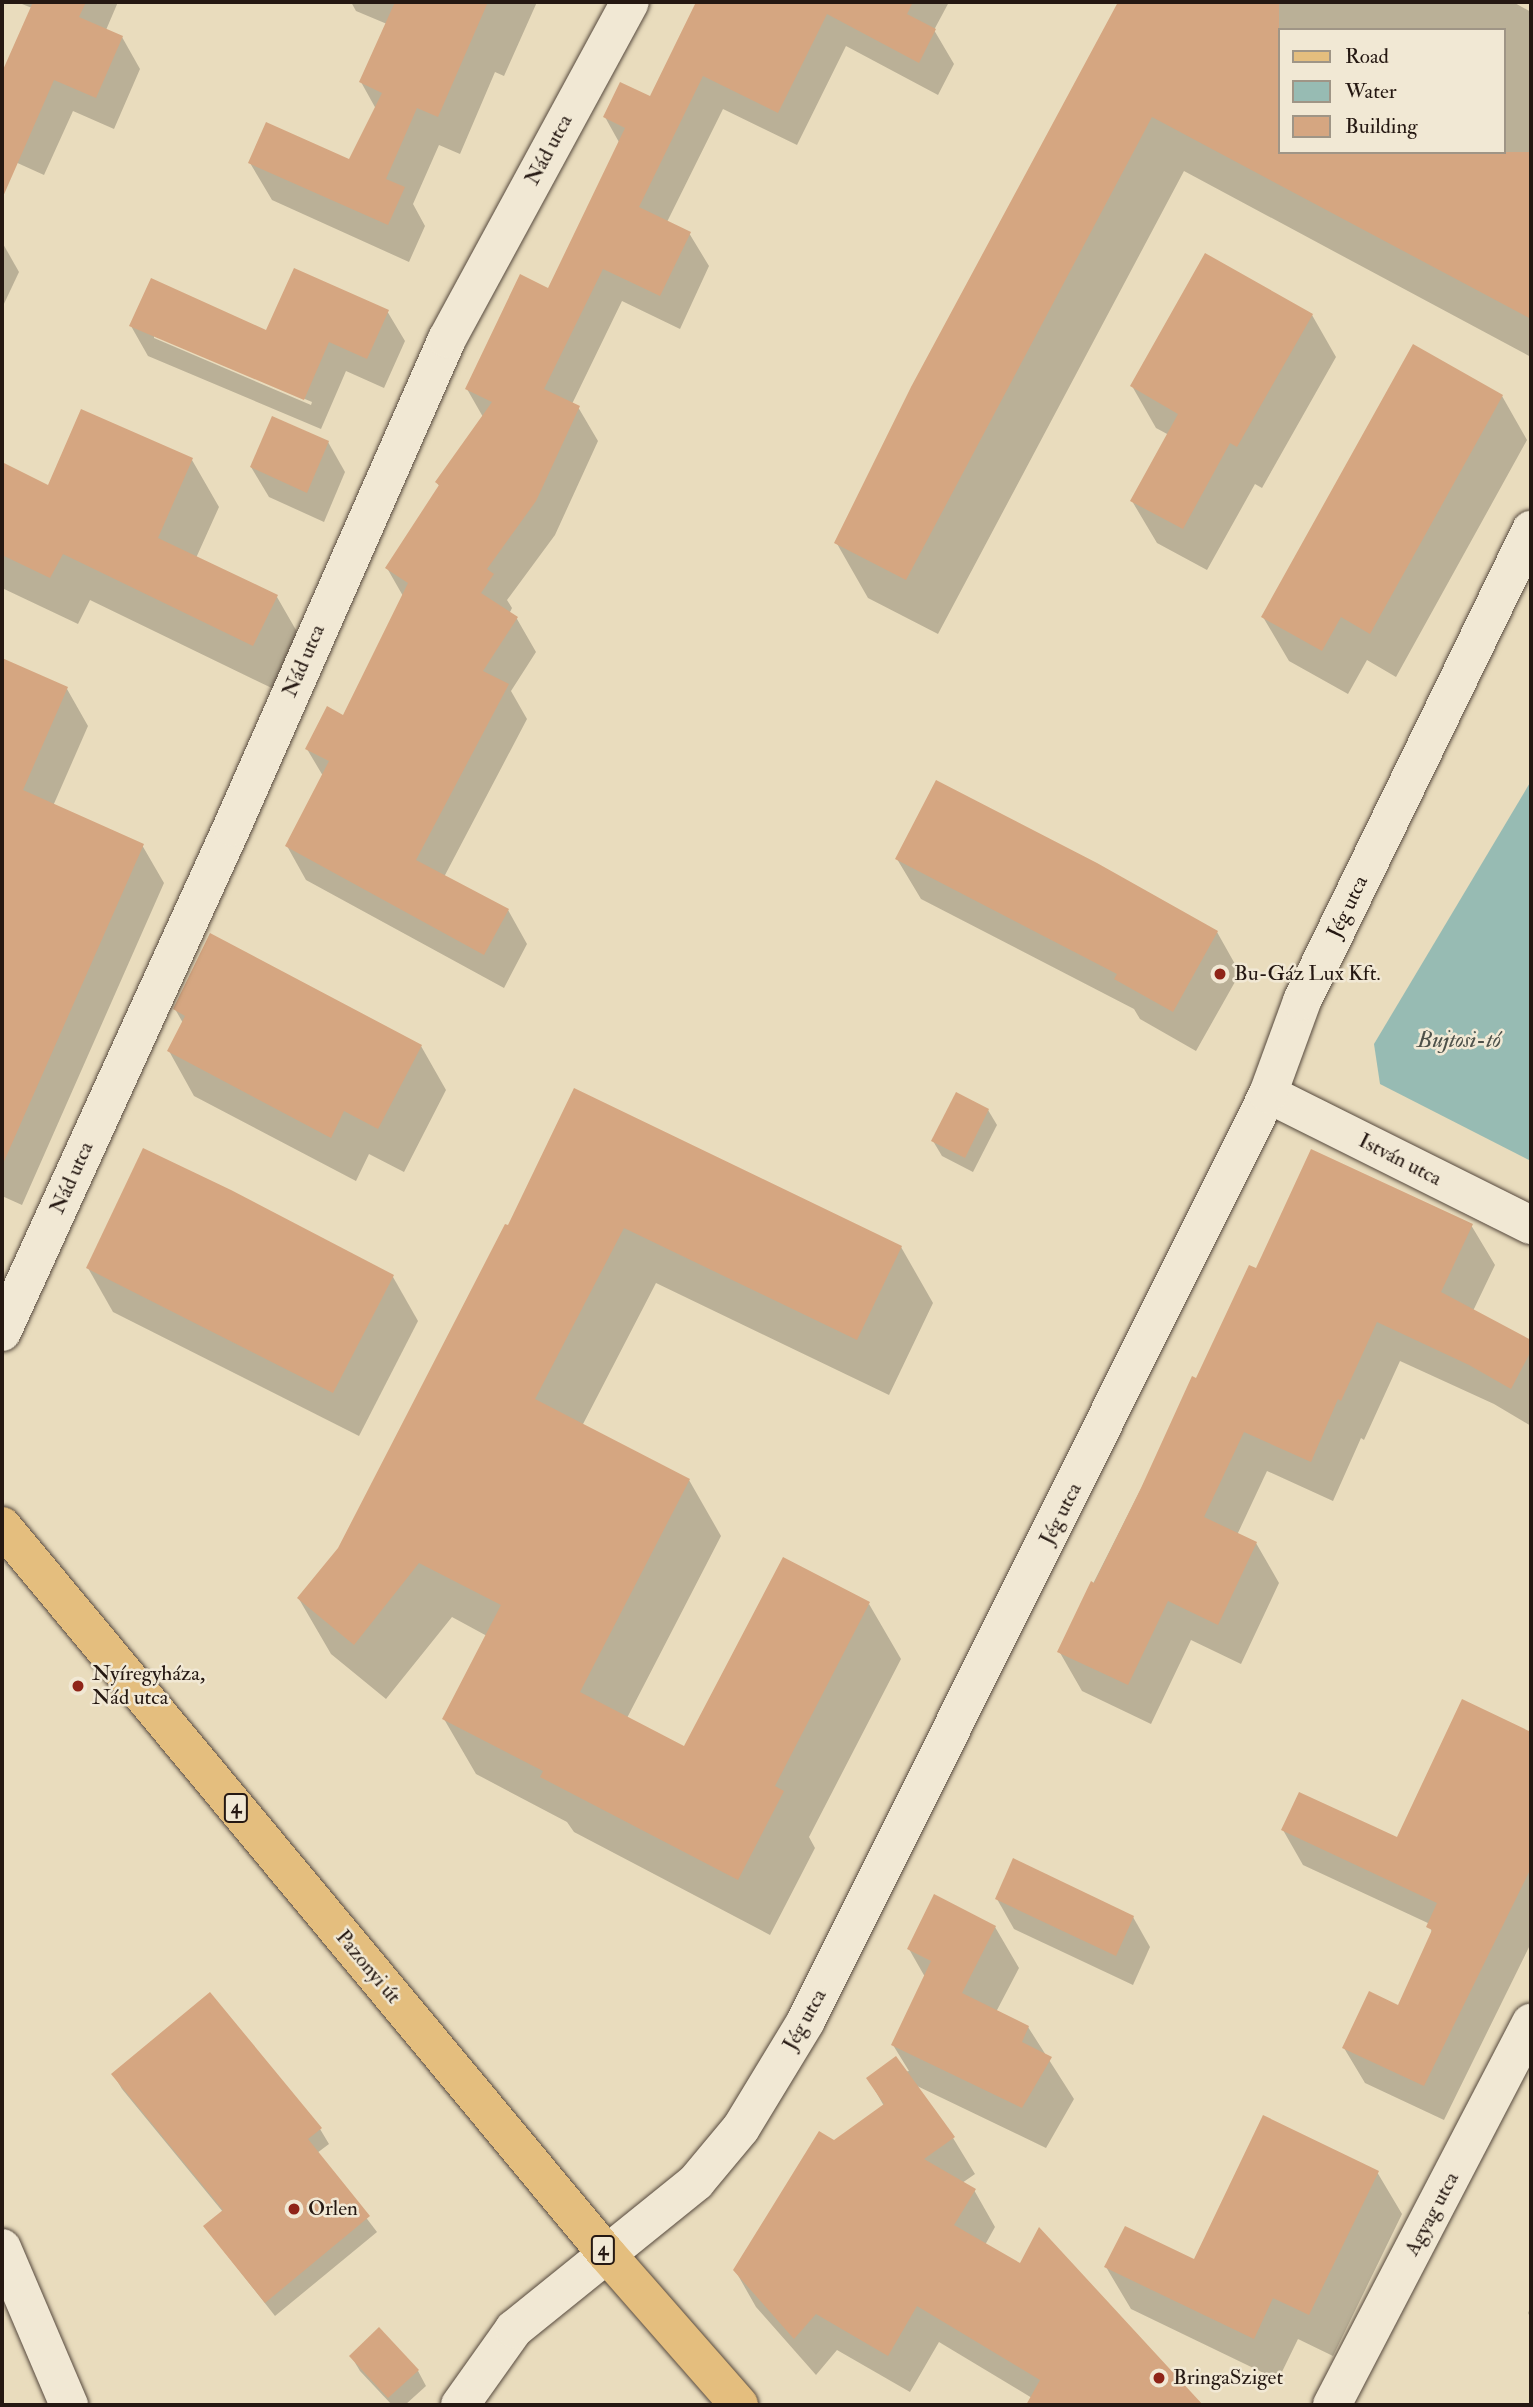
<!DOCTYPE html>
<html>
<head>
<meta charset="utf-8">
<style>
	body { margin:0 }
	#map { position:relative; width:1533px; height:2407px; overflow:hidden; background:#e9dcbd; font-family:"IM FELL Double Pica",serif }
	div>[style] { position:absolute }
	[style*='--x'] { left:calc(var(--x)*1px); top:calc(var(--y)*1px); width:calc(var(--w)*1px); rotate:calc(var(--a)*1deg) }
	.water>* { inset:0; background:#97bbb3 }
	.shadow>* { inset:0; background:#0003 }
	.building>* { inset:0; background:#d5a681 }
	.roads { filter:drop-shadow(0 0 2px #56493d) drop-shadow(0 0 2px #56493d) }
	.minor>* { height:38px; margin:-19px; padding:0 19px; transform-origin:19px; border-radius:19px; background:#f1e8d4 }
	.primary>* { height:38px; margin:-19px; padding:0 19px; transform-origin:19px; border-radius:19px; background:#e4be7e }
	.dots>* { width:19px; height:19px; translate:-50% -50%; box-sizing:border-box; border:4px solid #f1e8d4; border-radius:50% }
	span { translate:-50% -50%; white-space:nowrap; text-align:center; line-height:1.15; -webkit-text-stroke:5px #f1e8d4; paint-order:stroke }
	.shield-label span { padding:2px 5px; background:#f1e8d4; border:2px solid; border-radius:5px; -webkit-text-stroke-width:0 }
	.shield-label { font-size:19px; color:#251812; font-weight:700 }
	.street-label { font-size:21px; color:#251812 }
	.poi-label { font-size:21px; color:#251812 }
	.left { translate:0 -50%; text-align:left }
	.water-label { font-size:23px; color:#4d514a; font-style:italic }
	.frame { position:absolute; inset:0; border:4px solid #251812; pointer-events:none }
	.legend { position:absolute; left:1278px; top:28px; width:228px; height:126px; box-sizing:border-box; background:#f1e8d4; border:2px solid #9f9586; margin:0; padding:9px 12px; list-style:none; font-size:21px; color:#251812 }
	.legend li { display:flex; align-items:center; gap:14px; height:35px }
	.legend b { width:35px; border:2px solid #9f9586 }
</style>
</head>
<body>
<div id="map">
	<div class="water">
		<i style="clip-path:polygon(1531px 781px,1531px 1161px,1380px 1084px,1374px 1044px)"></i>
	</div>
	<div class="shadow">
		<i style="clip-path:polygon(17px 2px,118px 2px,106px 30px,122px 37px,140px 69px,114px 129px,73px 111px,44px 175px,2px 156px,2px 75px,32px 8px)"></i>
		<i style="clip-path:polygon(351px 2px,537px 2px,504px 76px,495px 72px,460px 154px,439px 145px,413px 204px,425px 226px,409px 262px,272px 200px,250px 163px,350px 161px,376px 109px,361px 82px,387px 24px,356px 11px)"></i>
		<i style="clip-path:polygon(708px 2px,949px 2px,934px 30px,954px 64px,938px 95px,846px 46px,797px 145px,723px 109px,667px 222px,689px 233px,709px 266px,680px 329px,622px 301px,572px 404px,578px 407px,598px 441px,555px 535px,507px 600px,512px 608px,509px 614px,517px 619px,536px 652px,511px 691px,527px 719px,444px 877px,508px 910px,527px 944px,504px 988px,306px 880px,287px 846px,323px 776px,307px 749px,344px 717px,403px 596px,387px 568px,440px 487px,437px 483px,483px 417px,467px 389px,549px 290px,620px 144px,605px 117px,651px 99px)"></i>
		<i style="clip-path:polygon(evenodd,1120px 2px,1513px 2px,1531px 12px,1531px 357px,1184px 171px,938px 634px,868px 598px,836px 542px,912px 388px,1120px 2px,1279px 30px,1503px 30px,1503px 152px,1279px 152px,1279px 30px)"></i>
		<i style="clip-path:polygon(2px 242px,19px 272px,2px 308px)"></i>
		<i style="clip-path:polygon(evenodd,387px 311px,405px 341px,384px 388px,346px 371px,321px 429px,148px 356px,131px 326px,267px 332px,387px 311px,154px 335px,312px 402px,311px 405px,154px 338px,154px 335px)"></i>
		<i style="clip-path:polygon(1312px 315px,1336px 357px,1262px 488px,1255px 484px,1207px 570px,1157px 543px,1132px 501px,1169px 435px,1156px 428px,1132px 386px)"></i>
		<i style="clip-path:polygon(1502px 396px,1527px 440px,1396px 677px,1367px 660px,1348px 694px,1289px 661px,1263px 617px)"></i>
		<i style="clip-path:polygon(328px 442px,345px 472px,324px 522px,269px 497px,251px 467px)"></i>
		<i style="clip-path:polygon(192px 460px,219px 507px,196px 558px,277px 597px,304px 644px,280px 692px,90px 600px,78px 624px,2px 588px,2px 464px,49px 487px)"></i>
		<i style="clip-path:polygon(2px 659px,67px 689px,88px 726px,53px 806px,142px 845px,164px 883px,22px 1205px,2px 1196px)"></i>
		<i style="clip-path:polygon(897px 859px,1217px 932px,1240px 973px,1196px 1051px,1140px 1019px,1134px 1009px,921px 899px)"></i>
		<i style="clip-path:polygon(175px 1009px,421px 1046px,446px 1090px,404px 1172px,369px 1154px,356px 1181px,194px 1096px,169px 1051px,183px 1023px)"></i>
		<i style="clip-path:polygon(575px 1090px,901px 1247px,933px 1303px,889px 1395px,656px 1283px,582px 1426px,689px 1480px,721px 1536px,627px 1718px,685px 1748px,869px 1604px,901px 1659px,809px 1837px,815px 1848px,770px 1935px,574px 1832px,567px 1822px,476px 1774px,444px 1719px,487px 1636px,452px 1617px,386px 1699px,331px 1654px,299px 1599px,339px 1549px,509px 1228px)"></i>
		<i style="clip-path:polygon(988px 1110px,997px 1125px,973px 1172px,942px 1156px,933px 1141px)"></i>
		<i style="clip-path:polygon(1471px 1225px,1495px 1265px,1473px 1311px,1531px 1342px,1531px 1426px,1494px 1404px,1400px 1361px,1364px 1440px,1361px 1438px,1333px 1501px,1267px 1471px,1237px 1535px,1256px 1543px,1279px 1583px,1241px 1664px,1191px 1640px,1151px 1724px,1082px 1691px,1059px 1651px,1196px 1380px,1257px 1270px)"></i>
		<i style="clip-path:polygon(88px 1268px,393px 1277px,418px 1321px,359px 1436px,113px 1312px)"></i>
		<i style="clip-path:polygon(1462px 1701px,1531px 1734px,1531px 1943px,1444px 2120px,1365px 2083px,1344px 2048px,1399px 2007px,1432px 1934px,1430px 1924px,1303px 1865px,1283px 1830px,1398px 1840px)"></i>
		<i style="clip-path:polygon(997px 1899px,1133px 1917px,1150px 1947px,1133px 1985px,1014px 1929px)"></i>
		<i style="clip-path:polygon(995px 1927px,1019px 1968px,996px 2012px,1028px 2027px,1074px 2099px,1046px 2148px,915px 2085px,953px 2138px,975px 2174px,962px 2183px,974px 2190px,995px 2227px,985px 2245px,1020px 2266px,1039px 2230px,1200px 2405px,1028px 2405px,1032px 2398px,939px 2342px,910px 2392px,837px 2350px,816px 2375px,756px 2307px,735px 2270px,834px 2142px,884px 2106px,868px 2078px,909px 2071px,893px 2045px,925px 1977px,909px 1949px)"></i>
		<i style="clip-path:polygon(210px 1995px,320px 2129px,329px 2144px,317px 2153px,377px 2232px,275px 2316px,205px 2227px,223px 2212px,122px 2089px,113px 2074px)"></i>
		<i style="clip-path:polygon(1377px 2172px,1402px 2214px,1333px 2356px,1298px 2339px,1278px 2380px,1131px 2309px,1106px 2267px,1194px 2261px)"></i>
		<i style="clip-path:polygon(1531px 2306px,1531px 2319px,1528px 2313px)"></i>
		<i style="clip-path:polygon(379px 2330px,418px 2371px,426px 2386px,405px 2405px,392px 2405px,360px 2371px,351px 2356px)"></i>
	</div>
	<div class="building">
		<i style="clip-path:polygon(33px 2px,86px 2px,79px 17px,123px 36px,96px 98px,54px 80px,2px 199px,2px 72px)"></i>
		<i style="clip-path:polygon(395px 2px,488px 2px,438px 117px,417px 108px,386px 179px,405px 187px,388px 225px,248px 163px,266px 122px,349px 159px,382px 93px,359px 82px)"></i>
		<i style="clip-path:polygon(696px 2px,913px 2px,907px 14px,936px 29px,919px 63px,827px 14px,778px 113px,703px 76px,639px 207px,691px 232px,660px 296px,603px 269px,544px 389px,580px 406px,536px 501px,487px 569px,494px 574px,481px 593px,518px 617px,483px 671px,509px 684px,416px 860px,509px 909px,484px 955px,285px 846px,329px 761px,305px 749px,327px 706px,343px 715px,408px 583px,385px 568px,439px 485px,435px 482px,492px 402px,465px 389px,520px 274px,548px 288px,625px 128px,603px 117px,620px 82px,650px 96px)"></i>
		<i style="clip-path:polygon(1118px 2px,1279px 2px,1279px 152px,1531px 152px,1531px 319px,1152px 117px,906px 580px,834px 543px,911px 387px)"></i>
		<i style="clip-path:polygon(1205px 253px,1313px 314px,1237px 447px,1230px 443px,1183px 529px,1130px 501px,1178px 414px,1130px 386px)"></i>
		<i style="clip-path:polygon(294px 268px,389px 310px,367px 359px,329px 342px,304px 400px,129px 326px,151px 278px,266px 330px)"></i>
		<i style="clip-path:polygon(1413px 344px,1503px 395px,1370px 634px,1341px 617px,1322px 651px,1261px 617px)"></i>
		<i style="clip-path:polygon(81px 409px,193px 458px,158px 538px,278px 595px,253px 646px,63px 554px,50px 578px,2px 555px,2px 462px,48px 485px)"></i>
		<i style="clip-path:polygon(272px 416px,329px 441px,307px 493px,250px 467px)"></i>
		<i style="clip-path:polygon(2px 658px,68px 687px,23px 790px,144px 844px,2px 1166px)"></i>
		<i style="clip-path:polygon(936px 780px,1097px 863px,1218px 931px,1173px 1012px,1114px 979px,1117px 974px,895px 859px)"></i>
		<i style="clip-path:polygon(210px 933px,422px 1045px,378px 1129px,344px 1111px,331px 1138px,167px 1051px,185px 1016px,173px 1009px)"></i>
		<i style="clip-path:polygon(574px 1088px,902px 1246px,857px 1340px,624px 1228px,535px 1399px,690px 1479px,580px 1692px,684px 1746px,783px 1557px,870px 1602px,775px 1786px,784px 1791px,738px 1880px,540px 1777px,543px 1771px,442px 1719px,501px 1605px,419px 1563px,354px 1645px,297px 1598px,338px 1548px,505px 1224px,508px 1225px)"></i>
		<i style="clip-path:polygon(956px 1092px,989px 1109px,965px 1158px,931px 1141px)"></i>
		<i style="clip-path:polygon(143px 1148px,231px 1190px,394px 1275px,333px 1393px,86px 1268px)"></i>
		<i style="clip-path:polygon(1311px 1149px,1473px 1224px,1441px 1292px,1531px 1340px,1531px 1351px,1511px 1389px,1469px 1365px,1377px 1322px,1341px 1401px,1338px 1399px,1311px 1462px,1244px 1432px,1204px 1517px,1257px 1542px,1218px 1625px,1168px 1601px,1128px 1685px,1057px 1652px,1091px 1581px,1094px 1583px,1141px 1488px,1192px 1376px,1196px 1378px,1249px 1265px,1256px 1268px)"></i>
		<i style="clip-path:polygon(1462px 1699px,1531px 1732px,1531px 1868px,1424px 2086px,1342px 2048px,1369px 1991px,1398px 2005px,1432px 1930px,1426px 1927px,1437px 1903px,1281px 1830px,1299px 1792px,1397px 1837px)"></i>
		<i style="clip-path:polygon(1013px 1858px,1134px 1916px,1116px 1956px,995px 1899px)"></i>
		<i style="clip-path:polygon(934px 1894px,996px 1926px,962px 1993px,1029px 2026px,1022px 2042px,1052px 2057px,1022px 2108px,891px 2045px,931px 1961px,907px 1949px)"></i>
		<i style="clip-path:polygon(210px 1992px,322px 2128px,308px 2139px,370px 2216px,265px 2303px,203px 2226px,223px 2210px,111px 2074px)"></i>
		<i style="clip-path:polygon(896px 2056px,955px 2137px,924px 2159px,976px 2189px,954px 2225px,1020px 2263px,1039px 2227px,1203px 2405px,1026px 2405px,1040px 2380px,917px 2306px,888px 2356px,816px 2314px,794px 2339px,733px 2270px,819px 2131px,834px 2140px,884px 2104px,866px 2078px)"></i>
		<i style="clip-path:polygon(1263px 2115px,1379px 2171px,1309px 2315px,1273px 2298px,1254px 2339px,1104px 2267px,1125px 2226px,1194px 2259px)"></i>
		<i style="clip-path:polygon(379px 2327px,419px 2370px,388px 2398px,349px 2356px)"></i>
	</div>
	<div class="roads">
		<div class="minor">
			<i style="--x:1268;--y:1094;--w:294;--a:26.5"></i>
			<i style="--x:2;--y:1332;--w:555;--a:-65.51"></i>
			<i style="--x:232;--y:827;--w:533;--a:-66.22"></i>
			<i style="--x:447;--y:339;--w:383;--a:-61.5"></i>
			<i style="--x:2;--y:2248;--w:171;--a:66.9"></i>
			<i style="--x:460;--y:2405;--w:93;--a:-54.6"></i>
			<i style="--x:514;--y:2329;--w:234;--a:-38.9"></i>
			<i style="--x:696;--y:2182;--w:70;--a:-50.2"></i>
			<i style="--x:741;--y:2128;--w:125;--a:-58.7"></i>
			<i style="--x:806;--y:2021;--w:1036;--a:-63.51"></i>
			<i style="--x:1268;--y:1094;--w:99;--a:-69.9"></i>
			<i style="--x:1302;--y:1001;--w:524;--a:-64.07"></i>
			<i style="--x:1332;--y:2405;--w:431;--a:-62.5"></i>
		</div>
		<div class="primary">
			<i style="--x:2;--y:1526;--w:945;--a:50.28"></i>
			<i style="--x:606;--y:2253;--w:202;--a:48.8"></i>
		</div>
	</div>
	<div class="dots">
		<i style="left:1220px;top:974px;background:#8f2418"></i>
		<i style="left:78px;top:1686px;background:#8f2418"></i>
		<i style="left:294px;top:2209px;background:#8f2418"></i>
		<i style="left:1159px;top:2378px;background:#8f2418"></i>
	</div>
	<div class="shield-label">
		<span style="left:236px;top:1808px">4</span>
		<span style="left:603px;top:2250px">4</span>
	</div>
	<div class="street-label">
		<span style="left:549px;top:150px;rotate:-62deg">Nád utca</span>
		<span style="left:304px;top:661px;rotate:-67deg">Nád utca</span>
		<span style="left:1348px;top:907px;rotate:-64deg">Jég utca</span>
		<span style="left:1400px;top:1160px;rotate:27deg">István utca</span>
		<span style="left:72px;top:1178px;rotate:-66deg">Nád utca</span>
		<span style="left:1061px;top:1514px;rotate:-63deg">Jég utca</span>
		<span style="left:368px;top:1967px;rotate:50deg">Pazonyi út</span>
		<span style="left:805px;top:2020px;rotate:-61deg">Jég utca</span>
		<span style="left:1432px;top:2214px;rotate:-62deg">Agyag utca</span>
	</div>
	<div class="poi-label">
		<span class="left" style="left:1234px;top:974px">Bu-Gáz Lux Kft.</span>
		<span class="left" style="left:92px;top:1686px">Nyíregyháza,<br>Nád utca</span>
		<span class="left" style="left:308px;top:2209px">Orlen</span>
		<span class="left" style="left:1173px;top:2378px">BringaSziget</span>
	</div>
	<div class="water-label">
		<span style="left:1459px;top:1040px">Bujtosi-tó</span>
	</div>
	<div class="frame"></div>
	<ul class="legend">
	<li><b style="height:9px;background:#e4be7e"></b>Road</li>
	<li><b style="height:19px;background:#97bbb3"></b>Water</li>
	<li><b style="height:19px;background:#d5a681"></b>Building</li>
	</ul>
</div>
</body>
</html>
